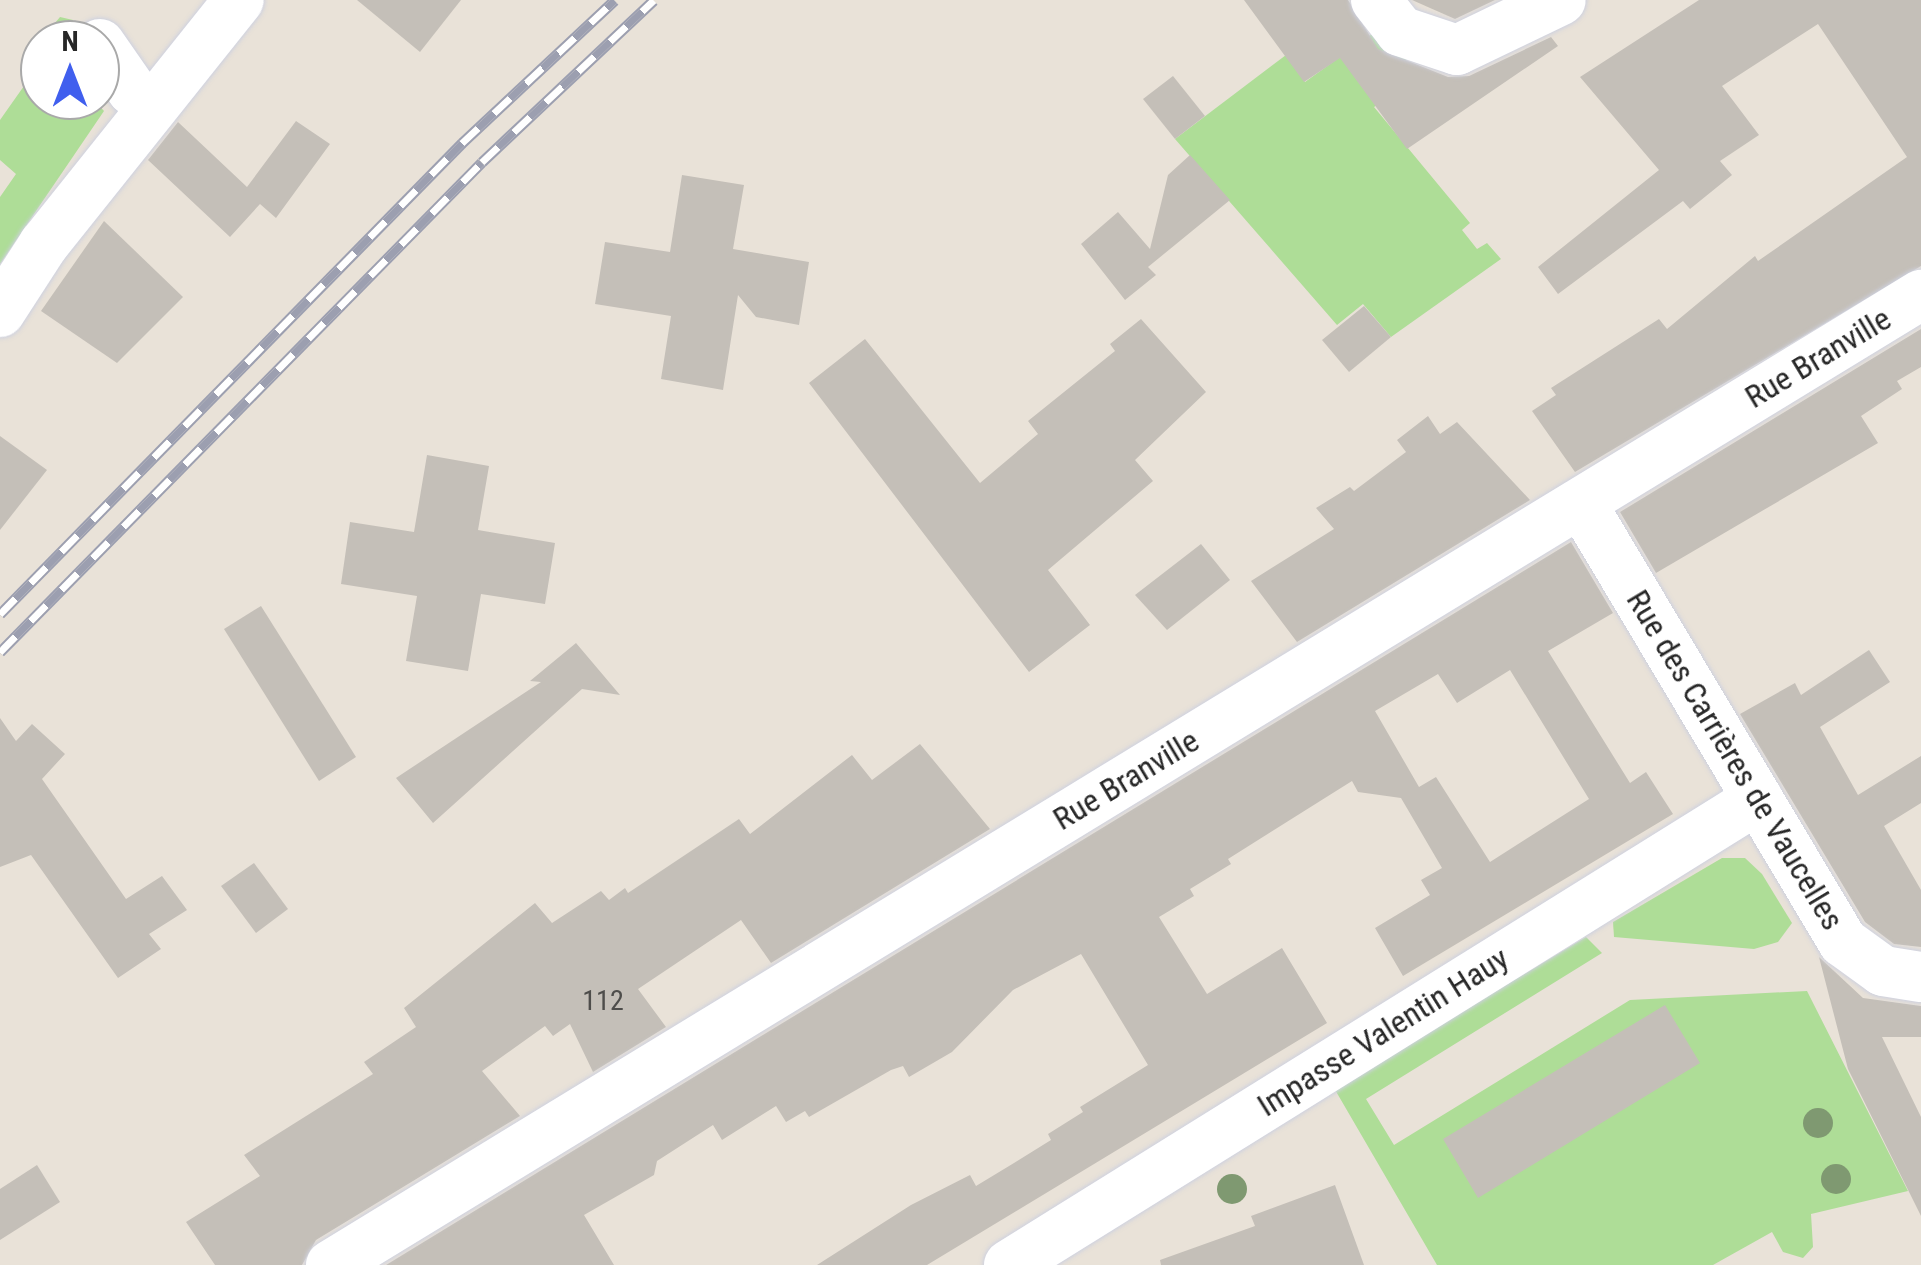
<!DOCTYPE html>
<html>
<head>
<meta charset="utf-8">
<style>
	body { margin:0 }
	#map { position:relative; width:1921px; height:1265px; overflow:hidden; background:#e9e2d8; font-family:"Roboto Condensed",sans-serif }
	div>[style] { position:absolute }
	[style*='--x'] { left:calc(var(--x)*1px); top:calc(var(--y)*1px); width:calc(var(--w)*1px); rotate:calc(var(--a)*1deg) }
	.green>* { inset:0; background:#aedd97 }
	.building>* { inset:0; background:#c4bfb8 }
	.roads { filter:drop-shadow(0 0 2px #ced1df) drop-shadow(0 0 2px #ced1df) }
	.street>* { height:50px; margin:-25px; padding:0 25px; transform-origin:25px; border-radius:25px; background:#fff }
	.rail>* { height:11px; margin-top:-5.5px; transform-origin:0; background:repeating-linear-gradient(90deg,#fff 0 22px,#9c9fb0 0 44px); box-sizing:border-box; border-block:2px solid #9c9fb0 }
	.trees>* { width:30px; height:30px; margin:-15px; border-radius:50%; background:#7f9971 }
	span { translate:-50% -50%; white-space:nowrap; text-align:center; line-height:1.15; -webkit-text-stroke:9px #fff; paint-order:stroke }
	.number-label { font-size:28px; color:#4e4d4b }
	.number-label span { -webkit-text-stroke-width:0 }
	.street-label { font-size:32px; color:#272727 }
	.north { position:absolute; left:20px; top:20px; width:100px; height:100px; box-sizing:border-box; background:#fff; border:2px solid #a9a9a9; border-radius:50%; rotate:0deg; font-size:28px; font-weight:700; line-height:40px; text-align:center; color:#272727 }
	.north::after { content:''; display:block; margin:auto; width:35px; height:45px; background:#405fee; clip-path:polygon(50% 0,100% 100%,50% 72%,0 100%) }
</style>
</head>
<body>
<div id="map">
	<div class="green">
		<i style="clip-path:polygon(60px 17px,73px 20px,69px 40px,41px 40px)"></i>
		<i style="clip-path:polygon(1372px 34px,1392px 62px,1399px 52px,1407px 58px,1394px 77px,1402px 88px,1374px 107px,1470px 223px,1462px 230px,1477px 249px,1487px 243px,1501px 259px,1391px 337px,1363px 304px,1337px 325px,1175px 139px,1286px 55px,1305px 82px)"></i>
		<i style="clip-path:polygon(40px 42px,40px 100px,94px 100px,104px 111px,0 264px,0 197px,16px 174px,0 160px,0 120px,31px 76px,23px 69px)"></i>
		<i style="clip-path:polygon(1722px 858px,1745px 858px,1762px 874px,1792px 923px,1778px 942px,1754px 949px,1614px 937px,1613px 922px)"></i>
		<i style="clip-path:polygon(1586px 937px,1602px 953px,1366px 1099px,1394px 1145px,1630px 1000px,1807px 991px,1908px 1191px,1811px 1214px,1813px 1247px,1803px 1258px,1783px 1252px,1772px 1232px,1713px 1265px,1437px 1265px,1334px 1088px)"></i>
	</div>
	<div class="building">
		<i style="clip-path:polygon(357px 0,461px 0,420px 52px)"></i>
		<i style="clip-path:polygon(1244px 0,1348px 0,1378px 49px,1448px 77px,1469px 76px,1551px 37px,1558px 46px,1407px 149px,1340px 58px,1304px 82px)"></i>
		<i style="clip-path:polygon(1412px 0,1495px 0,1455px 19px)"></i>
		<i style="clip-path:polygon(1699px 0,1921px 0,1921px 266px,1575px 472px,1532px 411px,1556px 395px,1551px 388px,1659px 319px,1667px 329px,1755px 256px,1758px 261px,1907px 157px,1818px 24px,1722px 86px,1759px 135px,1720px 161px,1732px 175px,1690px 209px,1683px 201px,1558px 294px,1538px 267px,1659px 170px,1580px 77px)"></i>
		<i style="clip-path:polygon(1173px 76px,1205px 116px,1175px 139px,1143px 99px)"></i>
		<i style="clip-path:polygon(296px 121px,330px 144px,276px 218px,260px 204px,230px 237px,148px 160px,178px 122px,247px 187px)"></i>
		<i style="clip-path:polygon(1190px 155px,1230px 200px,1148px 267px,1156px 275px,1125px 300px,1081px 244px,1118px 212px,1150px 249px,1168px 175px)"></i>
		<i style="clip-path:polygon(682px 175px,744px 185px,733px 249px,809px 262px,799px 325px,756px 317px,738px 295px,723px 390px,661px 379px,671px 316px,595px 304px,605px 242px,670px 252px)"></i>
		<i style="clip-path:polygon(104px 221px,183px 297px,117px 363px,41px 311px)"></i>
		<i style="clip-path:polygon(1364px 306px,1391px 337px,1349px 372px,1322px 340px)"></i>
		<i style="clip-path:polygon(1141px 319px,1206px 392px,1135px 460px,1153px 481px,1048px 570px,1090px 625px,1029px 672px,809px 383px,865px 339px,980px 483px,1038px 434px,1028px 421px,1115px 351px,1110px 344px)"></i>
		<i style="clip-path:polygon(1921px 329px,1921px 367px,1897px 381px,1902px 389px,1861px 416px,1878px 443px,1656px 573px,1620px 512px)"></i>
		<i style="clip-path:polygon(1428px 416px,1440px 434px,1457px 422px,1530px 500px,1297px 642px,1251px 581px,1334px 529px,1316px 508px,1350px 487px,1354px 491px,1406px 452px,1397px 440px)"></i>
		<i style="clip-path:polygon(0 436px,47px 470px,0 530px)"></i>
		<i style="clip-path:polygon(427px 455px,489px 466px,478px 530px,555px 543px,545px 604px,481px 594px,468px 671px,406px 661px,417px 596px,341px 584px,350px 522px,414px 532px)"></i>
		<i style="clip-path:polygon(evenodd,1571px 542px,1613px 613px,1548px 651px,1630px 783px,1646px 772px,1673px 814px,1403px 976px,1375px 928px,1430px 895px,1421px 880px,1442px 868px,1401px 798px,1358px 792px,1352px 781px,1228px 859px,1231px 864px,1190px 889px,1194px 896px,1159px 917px,1207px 994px,1282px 948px,1327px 1023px,927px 1265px,817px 1265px,911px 1205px,970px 1175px,976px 1186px,1014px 1163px,1051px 1140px,1048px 1134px,1083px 1112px,1080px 1107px,1148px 1065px,1081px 954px,1013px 990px,952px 1052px,909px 1077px,903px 1066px,891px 1070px,809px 1117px,805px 1111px,786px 1122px,776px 1106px,722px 1140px,713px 1125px,657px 1161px,654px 1175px,584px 1215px,614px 1265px,386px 1265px,1571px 542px,1510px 670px,1589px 799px,1490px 862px,1436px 777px,1419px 787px,1375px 711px,1438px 674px,1457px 703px,1510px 670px)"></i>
		<i style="clip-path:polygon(1201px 544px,1230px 580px,1167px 630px,1135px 595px)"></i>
		<i style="clip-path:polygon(261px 606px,356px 757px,319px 781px,224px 629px)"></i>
		<i style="clip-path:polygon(576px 643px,620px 695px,582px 689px,433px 823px,396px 778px,541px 682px,530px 681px)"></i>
		<i style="clip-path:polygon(1869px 650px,1890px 682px,1820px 727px,1858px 795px,1921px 756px,1921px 803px,1884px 826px,1921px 890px,1921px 947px,1894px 944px,1865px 922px,1740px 714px,1795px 683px,1801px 695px)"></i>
		<i style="clip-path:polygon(0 718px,16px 741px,32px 724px,65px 754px,42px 779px,126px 899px,162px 876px,187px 910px,149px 934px,161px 949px,118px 978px,31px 855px,0 867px)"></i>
		<i style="clip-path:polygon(920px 744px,990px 829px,771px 963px,741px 920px,638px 989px,666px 1027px,593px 1072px,570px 1024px,553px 1036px,545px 1026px,482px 1071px,520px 1116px,316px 1240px,302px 1265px,215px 1265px,186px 1222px,260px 1176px,244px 1155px,373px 1074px,364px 1062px,416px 1027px,404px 1008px,535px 903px,552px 923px,601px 891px,609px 900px,625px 888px,628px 893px,739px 819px,750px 834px,852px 755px,872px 780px)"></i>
		<i style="clip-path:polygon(254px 863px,288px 909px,256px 933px,221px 886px)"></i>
		<i style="clip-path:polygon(1819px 957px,1863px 998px,1921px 1006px,1921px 1037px,1882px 1037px,1921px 1117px,1921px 1216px,1848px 1069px)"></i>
		<i style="clip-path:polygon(1665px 1005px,1700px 1063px,1478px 1198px,1443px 1139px)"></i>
		<i style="clip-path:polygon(37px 1165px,60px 1202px,0 1240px,0 1189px)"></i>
		<i style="clip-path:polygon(1335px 1185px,1364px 1265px,1161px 1265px,1160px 1260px,1255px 1226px,1251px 1216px)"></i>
	</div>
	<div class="roads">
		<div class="street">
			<i style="--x:1376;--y:0;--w:39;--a:52"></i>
			<i style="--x:1400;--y:31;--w:60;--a:18.4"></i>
			<i style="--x:1457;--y:50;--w:115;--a:-25.7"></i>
			<i style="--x:100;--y:44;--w:56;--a:55.2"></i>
			<i style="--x:132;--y:90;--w:26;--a:37"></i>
			<i style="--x:0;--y:312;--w:81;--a:-57.1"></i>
			<i style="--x:44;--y:244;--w:312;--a:-51.4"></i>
			<i style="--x:1581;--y:503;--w:511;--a:59.17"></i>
			<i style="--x:1843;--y:942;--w:49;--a:35.9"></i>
			<i style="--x:1883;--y:971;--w:38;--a:9"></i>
			<i style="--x:331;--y:1265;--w:1863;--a:-31.39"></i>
			<i style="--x:1009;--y:1265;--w:882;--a:-31.89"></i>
		</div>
	</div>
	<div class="rail">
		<i style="--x:0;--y:614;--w:660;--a:-45.55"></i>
		<i style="--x:462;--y:143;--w:209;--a:-43.1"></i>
		<i style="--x:0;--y:652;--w:687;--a:-45.47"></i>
		<i style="--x:482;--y:162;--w:236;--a:-43.3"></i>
	</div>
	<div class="trees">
		<i style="left:1818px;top:1123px"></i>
		<i style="left:1836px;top:1179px"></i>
		<i style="left:1232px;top:1189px"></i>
	</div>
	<div class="number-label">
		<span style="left:603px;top:1001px">112</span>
	</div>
	<div class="street-label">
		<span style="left:1818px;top:358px;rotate:-31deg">Rue Branville</span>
		<span style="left:1735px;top:760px;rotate:59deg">Rue des Carrières de Vaucelles</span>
		<span style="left:1126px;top:780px;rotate:-31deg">Rue Branville</span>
		<span style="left:1383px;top:1032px;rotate:-32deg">Impasse Valentin Hauy</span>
	</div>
	<div class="north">N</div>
</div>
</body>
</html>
